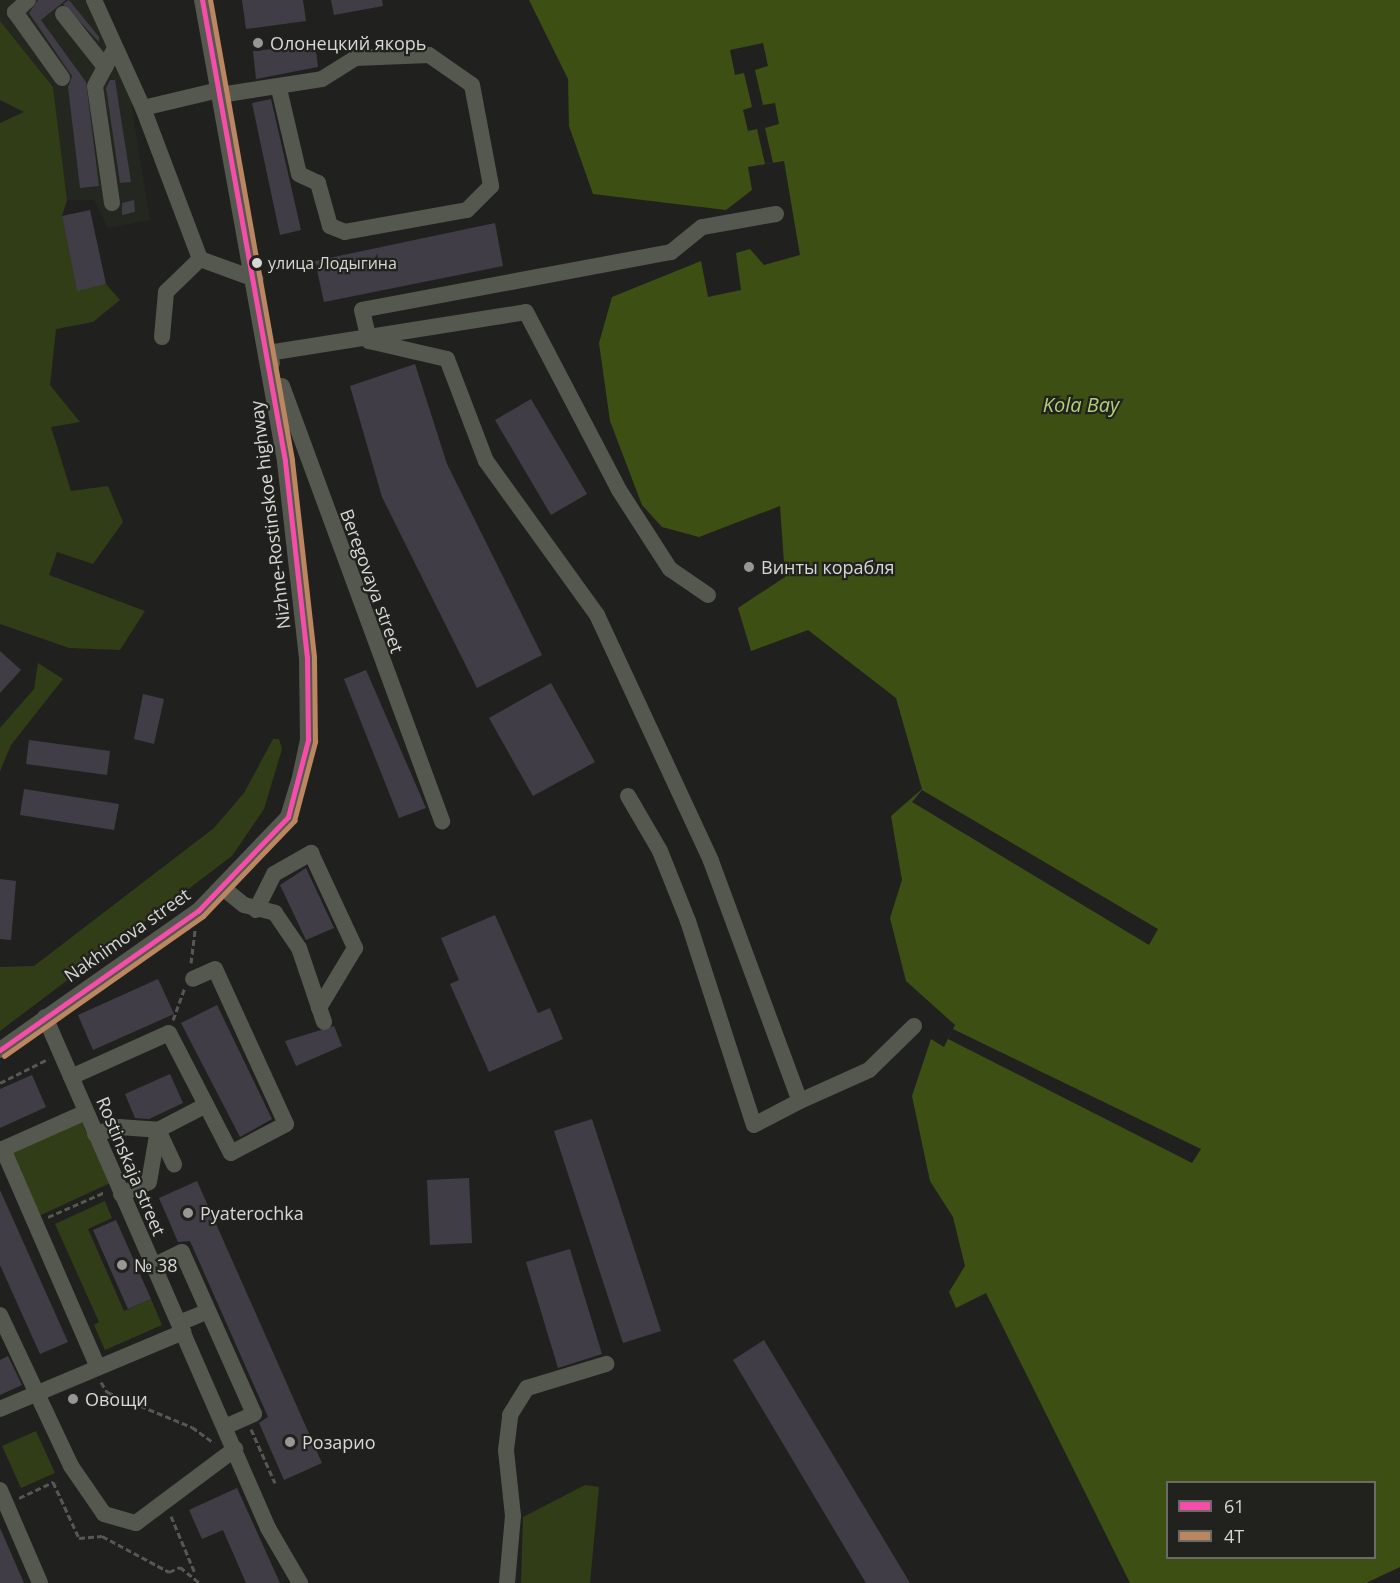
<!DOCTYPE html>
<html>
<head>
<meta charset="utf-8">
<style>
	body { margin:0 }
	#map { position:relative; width:1400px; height:1583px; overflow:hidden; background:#20211f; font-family:"Open Sans",sans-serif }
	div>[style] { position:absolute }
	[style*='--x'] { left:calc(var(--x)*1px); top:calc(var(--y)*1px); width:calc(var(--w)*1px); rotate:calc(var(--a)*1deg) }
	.built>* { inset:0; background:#23271f }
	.green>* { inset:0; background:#303d16 }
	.water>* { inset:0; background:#3e4f14 }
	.pier>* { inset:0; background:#20211f }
	.building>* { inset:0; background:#403d46 }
	.path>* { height:3px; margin-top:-1.5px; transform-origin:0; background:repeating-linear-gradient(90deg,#565854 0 6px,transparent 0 9px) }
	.minor>* { height:16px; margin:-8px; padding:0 8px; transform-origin:8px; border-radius:8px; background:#54584f }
	.bus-1>* { height:4.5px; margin:-2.25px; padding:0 2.25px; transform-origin:2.25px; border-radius:2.25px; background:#f54da8 }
	.bus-2>* { height:4.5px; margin:-2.25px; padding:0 2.25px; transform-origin:2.25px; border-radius:2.25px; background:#bb8660 }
	.dots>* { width:16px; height:16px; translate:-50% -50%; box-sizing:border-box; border:3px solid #21221e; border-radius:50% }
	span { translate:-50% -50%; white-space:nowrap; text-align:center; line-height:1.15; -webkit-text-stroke:4.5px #21221e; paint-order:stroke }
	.bus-label { font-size:16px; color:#d7d8d5 }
	.left { translate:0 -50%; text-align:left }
	.poi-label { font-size:18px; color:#d7d8d5 }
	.street-label { font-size:18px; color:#d7d8d5 }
	.water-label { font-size:20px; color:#b2d177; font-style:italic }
	.legend { position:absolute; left:1166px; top:1481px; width:210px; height:78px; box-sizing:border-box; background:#21221e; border:2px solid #6a6b67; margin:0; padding:8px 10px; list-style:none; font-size:18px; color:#d7d8d5 }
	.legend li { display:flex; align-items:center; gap:12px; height:30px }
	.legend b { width:30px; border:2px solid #6a6b67 }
</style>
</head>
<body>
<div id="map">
	<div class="built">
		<i style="clip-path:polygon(0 0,88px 0,129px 90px,150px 220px,108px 228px,94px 200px,67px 200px,53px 87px,0 21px)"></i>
	</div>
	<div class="green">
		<i style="clip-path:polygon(0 21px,53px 87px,67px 200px,62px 216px,77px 290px,106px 284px,120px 300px,93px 322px,56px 329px,50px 385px,80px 422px,51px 427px,71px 491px,108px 486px,123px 522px,93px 564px,57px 552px,49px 575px,145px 611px,120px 650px,69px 648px,0 624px,0 123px,24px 112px,0 100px)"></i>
		<i style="clip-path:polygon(38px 663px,63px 679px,11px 745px,0 771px,0 728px,34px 689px)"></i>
		<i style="clip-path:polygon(273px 739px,279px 739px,282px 749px,264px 809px,232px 856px,0 1031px,0 967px,34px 966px,214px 828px,244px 793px)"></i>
		<i style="clip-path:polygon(80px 1119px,110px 1183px,39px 1216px,8px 1151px)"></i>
		<i style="clip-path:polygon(105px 1201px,112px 1218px,88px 1229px,124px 1311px,151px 1299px,162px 1325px,105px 1350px,94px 1325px,99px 1322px,55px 1224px)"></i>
		<i style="clip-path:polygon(36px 1431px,55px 1473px,21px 1488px,2px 1446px)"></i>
		<i style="clip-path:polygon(585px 1485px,599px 1487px,590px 1583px,521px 1583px,523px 1517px)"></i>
	</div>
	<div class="water">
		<i style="clip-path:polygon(evenodd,529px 0,1400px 0,1400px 1583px,1130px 1583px,986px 1293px,956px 1308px,949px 1292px,965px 1266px,953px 1217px,930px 1181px,912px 1096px,931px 1039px,944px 1047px,955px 1025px,906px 981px,890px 918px,902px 880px,891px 816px,922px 789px,896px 698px,808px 630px,751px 651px,738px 608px,785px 577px,780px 506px,699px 537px,662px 527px,642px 505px,610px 421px,599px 343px,612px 297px,701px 261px,708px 297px,741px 290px,736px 253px,750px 249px,764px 265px,800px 255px,784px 161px,748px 167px,752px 190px,726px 210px,593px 194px,569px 126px,568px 79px,529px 0,1168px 1482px,1374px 1482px,1374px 1558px,1168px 1558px,1168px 1482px)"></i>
	</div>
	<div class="pier">
		<i style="clip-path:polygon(763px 43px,768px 66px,755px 70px,763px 105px,775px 103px,779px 124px,765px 128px,773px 163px,765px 164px,757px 129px,748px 131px,743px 110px,752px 107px,744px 73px,735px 75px,730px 50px)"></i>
		<i style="clip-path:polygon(922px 790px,1158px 929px,1149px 945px,912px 802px)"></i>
		<i style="clip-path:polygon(953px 1029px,1201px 1149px,1192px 1163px,948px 1039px)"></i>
		<i style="clip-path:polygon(1400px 1567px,1400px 1583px,1366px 1583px)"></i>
	</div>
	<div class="building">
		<i style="clip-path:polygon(38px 0,66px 0,41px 20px,86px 82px,99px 186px,80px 188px,68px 87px,72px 76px,29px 13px)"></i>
		<i style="clip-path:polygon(69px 0,99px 37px,99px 42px,63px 4px)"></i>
		<i style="clip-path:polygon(242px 0,303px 0,306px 21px,246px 29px)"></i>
		<i style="clip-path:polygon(331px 0,382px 0,383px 6px,334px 15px)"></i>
		<i style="clip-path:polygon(315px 44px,318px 67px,256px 79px,253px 51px)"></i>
		<i style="clip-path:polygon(110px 80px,115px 80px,131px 182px,120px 183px,106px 88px)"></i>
		<i style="clip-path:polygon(271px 99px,301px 230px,280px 235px,252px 103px)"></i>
		<i style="clip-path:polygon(134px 200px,135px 212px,122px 215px,122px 203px)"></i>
		<i style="clip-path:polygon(90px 210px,106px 284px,77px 291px,62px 216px)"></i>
		<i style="clip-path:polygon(495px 223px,503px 266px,324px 302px,315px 261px)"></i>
		<i style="clip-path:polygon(415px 364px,447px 464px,542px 655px,477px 688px,382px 497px,350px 386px)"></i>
		<i style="clip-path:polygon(531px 399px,587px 494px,551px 515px,495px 420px)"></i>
		<i style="clip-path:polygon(0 651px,21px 670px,0 693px)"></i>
		<i style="clip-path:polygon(366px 670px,426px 808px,399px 818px,344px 679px)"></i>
		<i style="clip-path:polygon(551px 683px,595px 762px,533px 796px,489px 718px)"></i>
		<i style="clip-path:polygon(143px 694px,164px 699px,154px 744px,134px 739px)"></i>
		<i style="clip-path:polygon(29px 740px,110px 751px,107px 775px,26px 764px)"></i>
		<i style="clip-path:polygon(24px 789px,119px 804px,114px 830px,20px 815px)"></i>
		<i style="clip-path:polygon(306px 868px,334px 928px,306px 940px,280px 885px)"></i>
		<i style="clip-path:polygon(0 879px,16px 881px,11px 940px,0 939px)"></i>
		<i style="clip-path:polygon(495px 915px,538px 1013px,550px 1008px,563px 1039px,489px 1072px,450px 984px,459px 980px,441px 938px)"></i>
		<i style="clip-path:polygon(158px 979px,174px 1014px,93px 1050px,78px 1015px)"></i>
		<i style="clip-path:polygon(217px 1005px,272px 1119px,240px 1137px,181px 1023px)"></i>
		<i style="clip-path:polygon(334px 1026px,342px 1046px,296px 1066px,285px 1041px)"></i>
		<i style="clip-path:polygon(170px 1074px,183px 1103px,149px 1119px,135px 1118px,125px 1094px)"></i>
		<i style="clip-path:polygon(32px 1075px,46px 1107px,0 1128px,0 1089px)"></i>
		<i style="clip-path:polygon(592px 1119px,661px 1331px,623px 1343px,554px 1131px)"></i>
		<i style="clip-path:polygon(469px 1178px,472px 1243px,430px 1245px,427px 1180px)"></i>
		<i style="clip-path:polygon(197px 1181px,322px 1463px,284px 1480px,259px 1423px,268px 1417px,190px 1241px,178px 1242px,159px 1198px)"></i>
		<i style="clip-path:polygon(0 1190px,68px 1342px,40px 1354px,0 1265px)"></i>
		<i style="clip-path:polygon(116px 1220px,151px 1299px,128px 1309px,93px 1230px)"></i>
		<i style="clip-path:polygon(570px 1249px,602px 1354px,558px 1368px,526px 1262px)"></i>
		<i style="clip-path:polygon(764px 1340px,910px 1583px,866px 1583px,733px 1360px)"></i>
		<i style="clip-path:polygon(8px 1356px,22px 1385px,0 1395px,0 1360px)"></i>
		<i style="clip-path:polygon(237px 1488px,280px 1583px,246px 1583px,223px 1530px,202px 1539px,189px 1510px)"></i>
		<i style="clip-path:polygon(0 1528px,24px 1583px,0 1583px)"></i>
	</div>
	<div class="path">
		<i style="--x:191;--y:963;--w:33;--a:-83"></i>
		<i style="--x:173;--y:1020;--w:33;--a:-70"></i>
		<i style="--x:0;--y:1083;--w:54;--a:-26.6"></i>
		<i style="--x:48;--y:1217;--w:62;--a:-23.7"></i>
		<i style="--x:101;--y:1382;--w:12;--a:59"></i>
		<i style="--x:107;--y:1392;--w:92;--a:22.4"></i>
		<i style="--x:192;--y:1427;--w:27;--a:36"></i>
		<i style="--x:251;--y:1429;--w:59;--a:66"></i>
		<i style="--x:19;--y:1498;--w:38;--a:-25"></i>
		<i style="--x:53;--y:1482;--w:62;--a:65.1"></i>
		<i style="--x:79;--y:1538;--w:23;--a:-5"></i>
		<i style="--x:102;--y:1536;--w:76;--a:28.2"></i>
		<i style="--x:169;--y:1572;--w:12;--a:-24"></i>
		<i style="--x:180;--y:1567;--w:26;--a:39"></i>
		<i style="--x:171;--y:1516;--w:62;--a:67.2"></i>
	</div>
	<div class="minor">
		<i style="--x:28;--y:0;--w:18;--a:137"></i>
		<i style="--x:15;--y:12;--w:81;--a:54.5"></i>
		<i style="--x:94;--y:0;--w:119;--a:65.6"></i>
		<i style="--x:143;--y:108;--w:161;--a:69.3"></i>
		<i style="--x:200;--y:259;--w:59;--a:20"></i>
		<i style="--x:63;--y:14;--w:68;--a:51.6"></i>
		<i style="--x:220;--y:95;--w:103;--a:-8.9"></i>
		<i style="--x:322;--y:79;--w:39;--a:-32"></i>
		<i style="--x:355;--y:58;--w:74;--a:-2.3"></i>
		<i style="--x:429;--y:55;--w:52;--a:34.9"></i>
		<i style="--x:472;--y:85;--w:103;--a:79.3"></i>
		<i style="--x:491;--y:186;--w:34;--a:135"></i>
		<i style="--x:467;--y:210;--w:124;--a:169.8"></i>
		<i style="--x:345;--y:232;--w:16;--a:-158"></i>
		<i style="--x:330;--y:226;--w:45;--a:-105.6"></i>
		<i style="--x:318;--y:183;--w:21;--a:-155"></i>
		<i style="--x:299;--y:174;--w:87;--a:-103.2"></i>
		<i style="--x:143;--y:108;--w:78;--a:-13.3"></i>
		<i style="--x:112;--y:203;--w:118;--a:-98.3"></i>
		<i style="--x:95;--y:86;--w:43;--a:-62.2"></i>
		<i style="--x:776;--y:214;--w:75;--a:170"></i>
		<i style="--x:702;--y:227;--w:40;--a:141"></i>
		<i style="--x:671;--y:252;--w:314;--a:169.4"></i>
		<i style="--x:362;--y:310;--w:32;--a:77"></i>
		<i style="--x:369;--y:341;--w:80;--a:13"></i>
		<i style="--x:447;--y:359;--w:109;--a:69.1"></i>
		<i style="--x:486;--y:461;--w:190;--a:54.2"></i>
		<i style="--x:597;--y:615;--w:271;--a:65.1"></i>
		<i style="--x:711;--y:861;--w:256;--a:69.7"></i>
		<i style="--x:800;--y:1101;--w:76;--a:-24.2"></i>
		<i style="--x:869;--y:1070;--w:63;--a:-44.4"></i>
		<i style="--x:162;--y:337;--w:45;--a:-84.9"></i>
		<i style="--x:166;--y:292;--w:47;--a:-44.1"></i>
		<i style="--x:272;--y:363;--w:11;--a:-112"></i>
		<i style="--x:268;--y:353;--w:261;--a:-9"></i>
		<i style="--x:526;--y:312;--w:201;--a:62.4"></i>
		<i style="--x:619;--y:490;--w:94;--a:57.2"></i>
		<i style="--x:670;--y:569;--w:46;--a:34.4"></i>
		<i style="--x:282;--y:386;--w:464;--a:69.8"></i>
		<i style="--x:628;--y:796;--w:64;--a:59.8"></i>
		<i style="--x:660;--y:851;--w:75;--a:68.2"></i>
		<i style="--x:688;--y:921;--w:214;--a:72.1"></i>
		<i style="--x:754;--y:1125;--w:52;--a:-27.6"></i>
		<i style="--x:223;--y:888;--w:27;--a:39"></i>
		<i style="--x:244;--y:905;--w:32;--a:14"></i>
		<i style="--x:275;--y:913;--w:42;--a:55.6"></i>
		<i style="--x:299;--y:948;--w:78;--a:71.3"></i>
		<i style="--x:256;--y:910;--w:40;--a:-63.4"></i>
		<i style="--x:274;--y:874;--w:43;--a:-29.6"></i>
		<i style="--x:311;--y:853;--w:105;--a:65.1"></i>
		<i style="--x:355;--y:948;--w:70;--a:121"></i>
		<i style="--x:45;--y:1017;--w:558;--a:66.42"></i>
		<i style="--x:268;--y:1528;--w:64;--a:59.8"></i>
		<i style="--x:0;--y:1050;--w:242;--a:-35.1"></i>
		<i style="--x:198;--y:911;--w:130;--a:-46.2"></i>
		<i style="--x:288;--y:817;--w:37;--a:-73"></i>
		<i style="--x:299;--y:782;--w:43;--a:-77.9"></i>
		<i style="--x:308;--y:740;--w:82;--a:-90.7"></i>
		<i style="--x:307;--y:658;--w:198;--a:-96.4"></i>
		<i style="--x:285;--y:461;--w:468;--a:-100.2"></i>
		<i style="--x:71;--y:1077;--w:107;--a:-24.2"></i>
		<i style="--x:169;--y:1033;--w:135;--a:62.7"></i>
		<i style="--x:231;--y:1153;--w:62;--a:-27.8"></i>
		<i style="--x:286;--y:1124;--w:170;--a:-114.6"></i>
		<i style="--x:215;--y:969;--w:24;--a:156"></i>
		<i style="--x:86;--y:1112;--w:91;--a:156"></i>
		<i style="--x:3;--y:1149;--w:238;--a:66.5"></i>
		<i style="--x:158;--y:1130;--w:38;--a:65"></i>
		<i style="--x:95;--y:1134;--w:25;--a:-16"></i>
		<i style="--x:119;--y:1127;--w:39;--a:4"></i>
		<i style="--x:158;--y:1130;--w:54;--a:-27.5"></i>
		<i style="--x:121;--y:1194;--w:30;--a:-23"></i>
		<i style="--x:149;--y:1182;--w:53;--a:-80.2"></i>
		<i style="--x:153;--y:1266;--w:32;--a:-26"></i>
		<i style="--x:182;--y:1252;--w:177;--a:66"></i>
		<i style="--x:254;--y:1414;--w:32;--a:156"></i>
		<i style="--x:0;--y:1315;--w:167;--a:64.8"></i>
		<i style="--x:71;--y:1466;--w:58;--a:55.5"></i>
		<i style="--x:104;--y:1514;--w:33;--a:16"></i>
		<i style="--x:136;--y:1523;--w:124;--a:-36.8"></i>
		<i style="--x:179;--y:1323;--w:31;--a:-22"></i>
		<i style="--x:0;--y:1409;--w:199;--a:-22.8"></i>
		<i style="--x:0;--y:1490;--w:101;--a:66.7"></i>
		<i style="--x:507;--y:1583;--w:67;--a:-84.9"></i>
		<i style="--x:513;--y:1516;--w:66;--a:-96.1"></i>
		<i style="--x:506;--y:1450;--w:35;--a:-83"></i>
		<i style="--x:510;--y:1415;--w:32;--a:-58"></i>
		<i style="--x:527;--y:1388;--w:83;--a:-16.9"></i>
	</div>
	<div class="bus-1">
		<i style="--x:0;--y:1050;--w:242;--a:-35.1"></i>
		<i style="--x:198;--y:911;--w:130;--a:-46.2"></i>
		<i style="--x:288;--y:817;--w:80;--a:-75.4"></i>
		<i style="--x:308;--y:740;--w:82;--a:-90.7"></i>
		<i style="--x:307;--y:658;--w:198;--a:-96.4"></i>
		<i style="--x:285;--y:461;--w:468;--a:-100.2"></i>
	</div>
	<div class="bus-2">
		<i style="--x:4;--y:1056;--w:243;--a:-35.1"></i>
		<i style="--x:203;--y:916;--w:132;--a:-46.2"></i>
		<i style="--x:294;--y:821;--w:82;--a:-75.1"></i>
		<i style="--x:315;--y:742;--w:85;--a:-90.7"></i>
		<i style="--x:314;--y:657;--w:198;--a:-96.4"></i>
		<i style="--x:292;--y:460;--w:467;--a:-100.1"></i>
	</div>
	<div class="dots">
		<i style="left:258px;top:43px;background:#979895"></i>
		<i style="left:257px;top:263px;background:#d7d8d5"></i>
		<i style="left:749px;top:567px;background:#979895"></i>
		<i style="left:188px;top:1213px;background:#979895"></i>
		<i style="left:122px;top:1265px;background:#979895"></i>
		<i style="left:73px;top:1399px;background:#979895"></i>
		<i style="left:290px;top:1442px;background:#979895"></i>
	</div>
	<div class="bus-label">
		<span class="left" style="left:268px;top:263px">улица Лодыгина</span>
	</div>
	<div class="poi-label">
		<span class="left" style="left:270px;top:43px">Олонецкий якорь</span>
		<span class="left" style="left:761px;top:567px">Винты корабля</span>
		<span class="left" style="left:200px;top:1213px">Pyaterochka</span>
		<span class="left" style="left:134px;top:1265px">№ 38</span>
		<span class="left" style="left:85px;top:1399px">Овощи</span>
		<span class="left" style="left:302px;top:1442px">Розарио</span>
	</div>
	<div class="street-label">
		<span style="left:270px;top:515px;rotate:-97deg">Nizhne-Rostinskoe highway</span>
		<span style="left:372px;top:581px;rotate:70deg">Beregovaya street</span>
		<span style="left:127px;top:935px;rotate:-35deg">Nakhimova street</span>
		<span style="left:131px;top:1166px;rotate:67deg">Rostinskaja street</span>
	</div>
	<div class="water-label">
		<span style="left:1081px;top:404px">Kola Bay</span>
	</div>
	<ul class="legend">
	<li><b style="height:8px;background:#f54da8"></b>61</li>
	<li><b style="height:8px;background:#bb8660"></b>4Т</li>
	</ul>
</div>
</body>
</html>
